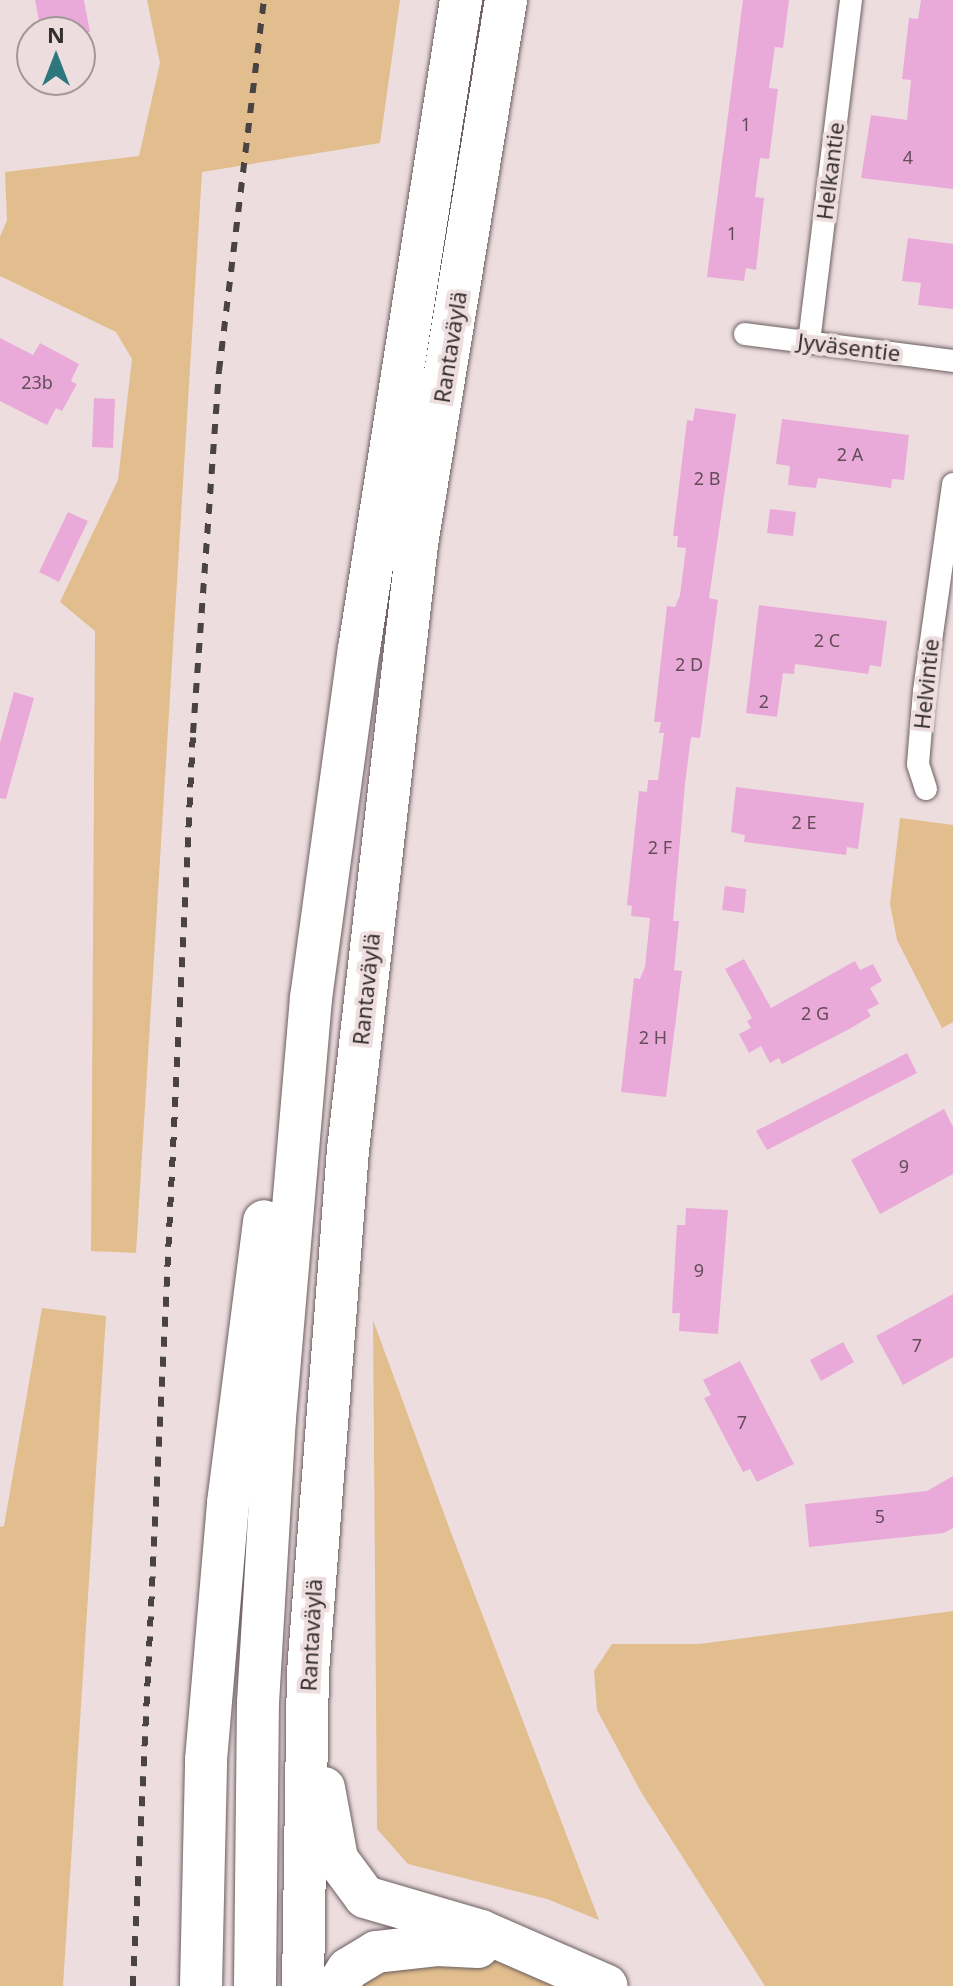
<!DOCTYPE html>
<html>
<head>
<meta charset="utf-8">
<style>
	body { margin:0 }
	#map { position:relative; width:953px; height:1986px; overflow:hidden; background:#eddddf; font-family:"Noto Sans",sans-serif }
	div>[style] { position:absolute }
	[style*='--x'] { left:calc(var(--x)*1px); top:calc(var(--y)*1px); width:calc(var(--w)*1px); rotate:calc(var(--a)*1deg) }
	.green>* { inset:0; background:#e2be8e }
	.building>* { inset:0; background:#eaaad9 }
	.roads { filter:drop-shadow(0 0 2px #6b5e60) drop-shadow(0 0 2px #6b5e60) }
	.street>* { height:22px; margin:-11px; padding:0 11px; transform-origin:11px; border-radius:11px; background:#fff }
	.highway>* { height:42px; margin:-21px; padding:0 21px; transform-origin:21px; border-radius:21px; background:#fff }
	.rail>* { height:6px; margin-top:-3px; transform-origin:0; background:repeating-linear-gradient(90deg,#4a4343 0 10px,transparent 0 20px) }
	span { translate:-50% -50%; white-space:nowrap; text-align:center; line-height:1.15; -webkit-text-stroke:8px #eddddf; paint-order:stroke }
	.number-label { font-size:18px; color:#624d59 }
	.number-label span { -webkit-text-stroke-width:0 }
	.street-label { font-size:22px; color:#342e2e }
	.north { position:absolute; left:16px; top:16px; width:80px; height:80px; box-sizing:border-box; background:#eddddf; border:2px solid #a39798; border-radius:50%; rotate:0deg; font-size:22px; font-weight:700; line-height:32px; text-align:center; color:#342e2e }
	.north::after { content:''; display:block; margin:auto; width:28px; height:36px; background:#2e777e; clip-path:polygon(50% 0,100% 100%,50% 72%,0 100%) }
</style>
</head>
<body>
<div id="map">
	<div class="green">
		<i style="clip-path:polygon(147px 0,400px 0,380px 143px,202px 172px,136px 1253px,91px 1251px,95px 631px,60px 602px,118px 480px,132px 359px,116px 332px,0 276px,0 237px,7px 220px,5px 172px,139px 156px,160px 63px)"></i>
		<i style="clip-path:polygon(900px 818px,953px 825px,953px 1022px,942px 1028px,897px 940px,890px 904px)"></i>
		<i style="clip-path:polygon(42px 1308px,106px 1316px,63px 1986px,0 1986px,0 1527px,4px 1526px)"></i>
		<i style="clip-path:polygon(373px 1320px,450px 1530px,599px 1920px,547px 1899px,408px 1864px,377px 1829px)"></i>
		<i style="clip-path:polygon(953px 1611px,953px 1986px,765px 1986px,641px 1792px,597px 1710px,594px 1671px,612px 1644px,699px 1644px)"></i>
		<i style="clip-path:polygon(477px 1959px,496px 1960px,566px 1986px,358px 1986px,389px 1966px)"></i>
	</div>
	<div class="building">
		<i style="clip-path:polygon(35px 0,84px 0,90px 32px,41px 32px)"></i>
		<i style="clip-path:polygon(743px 0,789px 0,783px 48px,775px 47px,769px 88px,778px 89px,769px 159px,760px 158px,755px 197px,764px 198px,756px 270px,746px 268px,744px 281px,707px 277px)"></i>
		<i style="clip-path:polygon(921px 0,953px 0,953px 189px,861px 178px,871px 115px,907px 120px,911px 80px,902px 79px,909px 18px,918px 19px)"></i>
		<i style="clip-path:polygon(908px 238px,953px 244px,953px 309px,918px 305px,921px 283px,902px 281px)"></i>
		<i style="clip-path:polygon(0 338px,33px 355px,40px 343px,79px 364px,71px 381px,77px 384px,62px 411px,56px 408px,47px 425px,0 401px)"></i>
		<i style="clip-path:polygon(94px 398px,115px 399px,113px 448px,92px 447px)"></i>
		<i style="clip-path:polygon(695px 408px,736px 414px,709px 598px,718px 600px,700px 738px,691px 737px,685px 784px,673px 921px,679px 921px,674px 970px,682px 971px,666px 1097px,621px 1092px,634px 978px,640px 979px,645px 967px,650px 918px,631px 916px,632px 906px,627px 905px,639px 791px,647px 792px,648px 780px,658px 780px,664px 733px,659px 733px,661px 722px,654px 722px,667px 606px,675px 607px,680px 595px,686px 548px,677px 547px,678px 536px,673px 536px,687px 420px,693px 421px)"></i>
		<i style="clip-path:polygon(782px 419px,909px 435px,904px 480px,892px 479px,891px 488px,818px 478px,816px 488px,788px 485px,790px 466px,776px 464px)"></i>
		<i style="clip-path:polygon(770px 509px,796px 512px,793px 536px,767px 533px)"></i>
		<i style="clip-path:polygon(68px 512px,88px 521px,59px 582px,39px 572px)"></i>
		<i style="clip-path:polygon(759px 605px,887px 621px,881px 667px,870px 665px,868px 674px,795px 664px,794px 674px,783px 673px,777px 717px,746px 713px)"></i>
		<i style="clip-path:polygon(14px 692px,34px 698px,6px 799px,0 798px,0 743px)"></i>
		<i style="clip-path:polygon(736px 787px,864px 803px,858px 849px,847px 847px,846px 855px,744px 842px,745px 835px,731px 832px)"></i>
		<i style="clip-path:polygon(725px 886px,746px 889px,744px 913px,722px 910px)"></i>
		<i style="clip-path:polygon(744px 959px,771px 1008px,855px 961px,860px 970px,873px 964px,882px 981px,870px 988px,879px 1004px,867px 1010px,871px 1016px,851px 1028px,782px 1064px,779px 1058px,770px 1063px,761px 1046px,749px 1053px,739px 1034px,751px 1028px,747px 1021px,752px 1018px,725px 969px)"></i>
		<i style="clip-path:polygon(907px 1053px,917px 1073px,767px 1150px,756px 1131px)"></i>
		<i style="clip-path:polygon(944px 1109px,953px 1127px,953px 1174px,880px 1214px,851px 1160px)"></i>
		<i style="clip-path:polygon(686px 1208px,728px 1210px,718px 1334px,679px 1331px,680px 1313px,672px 1313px,677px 1225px,685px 1225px)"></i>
		<i style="clip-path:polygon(953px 1294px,953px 1357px,903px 1385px,876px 1336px)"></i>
		<i style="clip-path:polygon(843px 1342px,854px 1362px,821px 1381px,810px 1360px)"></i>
		<i style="clip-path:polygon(740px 1361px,794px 1464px,757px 1482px,750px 1469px,743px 1472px,704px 1398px,711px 1395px,703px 1380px)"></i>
		<i style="clip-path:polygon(953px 1476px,953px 1528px,944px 1533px,809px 1547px,805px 1504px,927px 1491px)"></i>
	</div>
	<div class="roads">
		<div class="street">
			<i style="--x:745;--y:334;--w:210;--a:7.4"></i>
			<i style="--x:809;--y:342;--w:345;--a:-83"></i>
			<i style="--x:926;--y:789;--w:26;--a:-108"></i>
			<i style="--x:918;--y:764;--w:73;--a:-85.3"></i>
			<i style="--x:924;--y:691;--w:209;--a:-82"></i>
		</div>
		<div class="highway">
			<i style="--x:324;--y:1788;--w:72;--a:79.6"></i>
			<i style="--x:337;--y:1859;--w:47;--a:53.6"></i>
			<i style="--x:365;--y:1897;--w:121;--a:16.3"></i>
			<i style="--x:481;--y:1931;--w:137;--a:23.6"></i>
			<i style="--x:201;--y:1986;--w:226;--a:-88.7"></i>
			<i style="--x:206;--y:1760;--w:258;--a:-85.1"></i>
			<i style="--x:228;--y:1503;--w:284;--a:-82.7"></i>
			<i style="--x:255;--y:1986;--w:283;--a:-89.4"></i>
			<i style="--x:258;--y:1703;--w:286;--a:-86.6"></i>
			<i style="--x:275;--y:1418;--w:422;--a:-85.1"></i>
			<i style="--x:311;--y:998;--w:352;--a:-82.2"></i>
			<i style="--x:359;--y:649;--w:657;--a:-81.07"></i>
			<i style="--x:303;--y:1986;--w:314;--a:-89.1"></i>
			<i style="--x:308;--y:1672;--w:524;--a:-85.62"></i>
			<i style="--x:348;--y:1150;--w:610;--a:-83.5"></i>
			<i style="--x:417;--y:544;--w:551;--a:-80.71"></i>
			<i style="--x:337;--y:1986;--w:20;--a:-57"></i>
			<i style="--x:348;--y:1969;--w:33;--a:-31"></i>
			<i style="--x:376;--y:1952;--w:61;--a:-6.5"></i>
			<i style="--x:437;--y:1945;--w:41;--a:2.8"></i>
		</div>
	</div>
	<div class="rail">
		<i style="--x:133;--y:1986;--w:1254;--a:-87.26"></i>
		<i style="--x:193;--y:733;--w:363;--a:-85.9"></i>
		<i style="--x:219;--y:371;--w:374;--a:-83.1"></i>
	</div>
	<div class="number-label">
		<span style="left:746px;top:124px">1</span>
		<span style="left:908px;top:157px">4</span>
		<span style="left:732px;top:233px">1</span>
		<span style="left:37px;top:382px">23b</span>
		<span style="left:850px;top:454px">2 A</span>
		<span style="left:707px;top:478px">2 B</span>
		<span style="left:827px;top:640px">2 C</span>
		<span style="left:689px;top:664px">2 D</span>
		<span style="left:764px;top:701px">2</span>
		<span style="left:804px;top:822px">2 E</span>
		<span style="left:660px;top:847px">2 F</span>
		<span style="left:815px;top:1013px">2 G</span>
		<span style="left:653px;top:1037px">2 H</span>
		<span style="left:904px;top:1166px">9</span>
		<span style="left:699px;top:1270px">9</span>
		<span style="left:917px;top:1345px">7</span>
		<span style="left:742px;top:1422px">7</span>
		<span style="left:880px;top:1516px">5</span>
	</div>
	<div class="street-label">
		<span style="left:830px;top:171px;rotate:-83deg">Helkantie</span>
		<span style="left:450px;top:347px;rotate:-81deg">Rantaväylä</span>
		<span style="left:849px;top:347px;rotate:7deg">Jyväsentie</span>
		<span style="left:926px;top:684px;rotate:-84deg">Helvintie</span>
		<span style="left:366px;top:989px;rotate:-84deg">Rantaväylä</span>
		<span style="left:311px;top:1635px;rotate:-87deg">Rantaväylä</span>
	</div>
	<div class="north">N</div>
</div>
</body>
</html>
